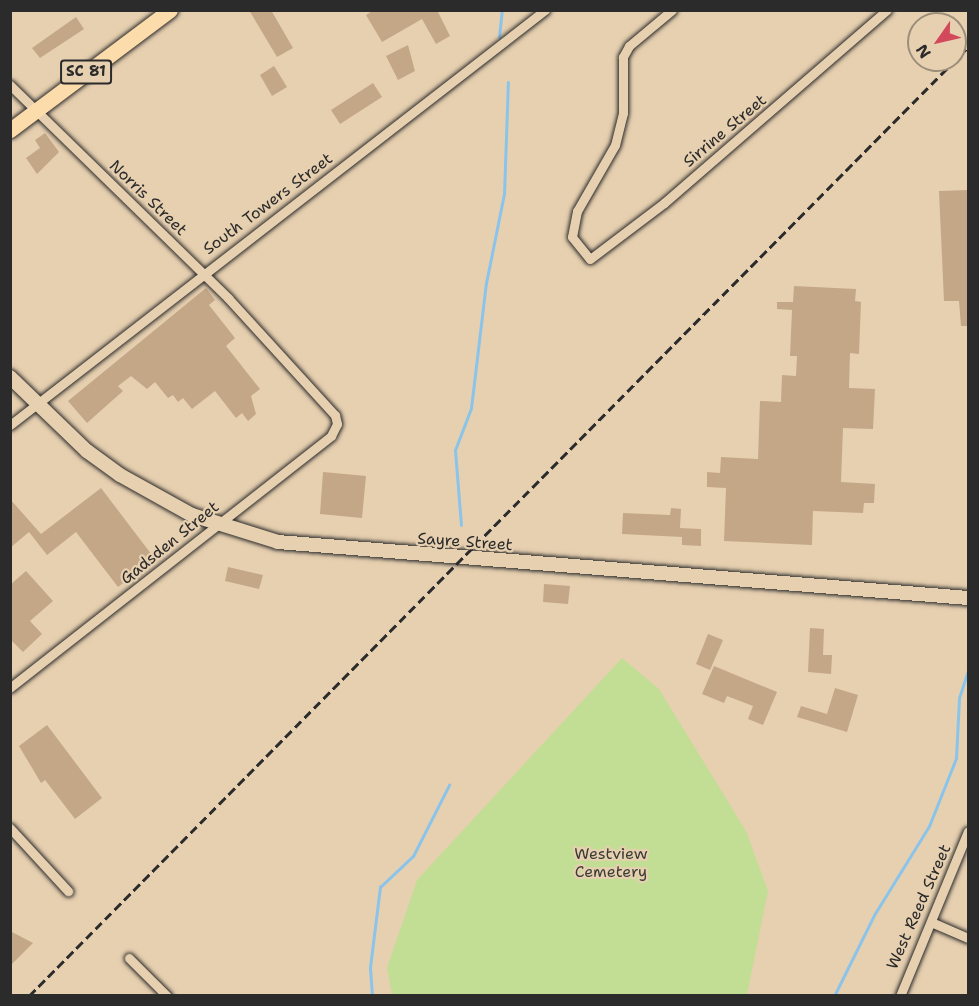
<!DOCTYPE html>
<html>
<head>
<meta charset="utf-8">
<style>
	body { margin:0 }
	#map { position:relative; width:979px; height:1006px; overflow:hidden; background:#e7d0b0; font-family:"Shantell Sans",sans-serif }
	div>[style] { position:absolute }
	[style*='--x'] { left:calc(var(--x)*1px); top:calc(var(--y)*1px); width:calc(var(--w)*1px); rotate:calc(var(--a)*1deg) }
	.green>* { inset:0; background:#c2dd94 }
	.stream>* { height:3px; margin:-1.5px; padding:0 1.5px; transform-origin:1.5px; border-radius:1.5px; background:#8bc4ea }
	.building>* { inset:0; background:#c4a787 }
	.roads { filter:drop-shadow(0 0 2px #2b2b2b) drop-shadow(0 0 2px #2b2b2b) }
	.minor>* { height:9px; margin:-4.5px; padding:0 4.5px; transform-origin:4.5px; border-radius:4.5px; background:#e7d0b0 }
	.secondary>* { height:14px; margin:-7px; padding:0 7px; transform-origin:7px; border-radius:7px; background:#e7d0b0 }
	.primary>* { height:15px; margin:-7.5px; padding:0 7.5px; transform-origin:7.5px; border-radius:7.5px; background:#fddcac }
	.rail>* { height:3px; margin-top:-1.5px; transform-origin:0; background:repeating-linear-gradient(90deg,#2b2b2b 0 9px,transparent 0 13.5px) }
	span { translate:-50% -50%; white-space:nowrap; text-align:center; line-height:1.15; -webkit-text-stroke:4.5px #e7d0b0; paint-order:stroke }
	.shield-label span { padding:2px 4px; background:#e7d0b0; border:2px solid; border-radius:4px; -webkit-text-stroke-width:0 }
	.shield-label { font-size:15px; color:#2b2b2b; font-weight:700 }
	.street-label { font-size:16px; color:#2b2b2b }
	.park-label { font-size:16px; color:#3a3d36 }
	.frame { position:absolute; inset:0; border:12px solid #2b2b2b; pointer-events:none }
	.north { position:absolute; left:907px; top:12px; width:60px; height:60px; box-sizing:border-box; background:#e7d0b0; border:2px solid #9c8e7b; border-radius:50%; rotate:236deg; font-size:16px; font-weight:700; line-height:24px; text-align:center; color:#2b2b2b }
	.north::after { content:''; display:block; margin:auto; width:21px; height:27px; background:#d1495b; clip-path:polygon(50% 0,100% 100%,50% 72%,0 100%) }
</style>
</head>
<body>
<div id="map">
	<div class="green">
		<i style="clip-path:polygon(622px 658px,659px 689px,746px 831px,768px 891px,747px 995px,392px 995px,387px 968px,417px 880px)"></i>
	</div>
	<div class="stream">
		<i style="--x:499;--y:37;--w:27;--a:-84"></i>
		<i style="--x:461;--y:525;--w:75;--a:-94.6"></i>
		<i style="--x:455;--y:450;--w:45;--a:-69.1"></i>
		<i style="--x:471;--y:408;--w:126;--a:-83.2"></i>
		<i style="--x:486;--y:283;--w:91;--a:-78.6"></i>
		<i style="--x:504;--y:194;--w:112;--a:-88"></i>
		<i style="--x:372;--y:996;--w:29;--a:-94"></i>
		<i style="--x:370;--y:967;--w:81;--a:-82.9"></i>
		<i style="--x:380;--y:887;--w:45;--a:-43.2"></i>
		<i style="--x:413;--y:856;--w:80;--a:-63.1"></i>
		<i style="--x:834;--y:996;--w:90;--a:-63.7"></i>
		<i style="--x:874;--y:915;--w:105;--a:-58.3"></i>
		<i style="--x:929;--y:826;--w:73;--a:-68.3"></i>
		<i style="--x:956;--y:758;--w:60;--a:-87.1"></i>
		<i style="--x:959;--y:698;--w:28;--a:-72"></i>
	</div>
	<div class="building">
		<i style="clip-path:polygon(249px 10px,271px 10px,293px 48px,277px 57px)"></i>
		<i style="clip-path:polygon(374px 10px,437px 10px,450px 36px,436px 44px,422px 19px,382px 42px,366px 15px)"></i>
		<i style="clip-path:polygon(76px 17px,84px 29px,40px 58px,32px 48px)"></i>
		<i style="clip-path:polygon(408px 45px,415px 71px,398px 80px,386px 56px)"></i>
		<i style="clip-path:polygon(274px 66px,287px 87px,272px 96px,260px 75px)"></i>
		<i style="clip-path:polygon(373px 83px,382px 97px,340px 124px,331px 110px)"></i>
		<i style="clip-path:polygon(45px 133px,59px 152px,37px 174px,26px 158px,40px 148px,35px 140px)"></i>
		<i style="clip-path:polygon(969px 190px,969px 326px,961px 326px,959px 301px,944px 301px,939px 191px)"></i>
		<i style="clip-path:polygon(794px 286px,856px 289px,855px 301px,861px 302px,859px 354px,850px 353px,849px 388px,875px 389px,873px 429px,843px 428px,841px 482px,875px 484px,874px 503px,864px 503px,863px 513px,813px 511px,812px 545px,724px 541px,726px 488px,707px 487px,707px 472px,720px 473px,721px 457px,758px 459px,760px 401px,781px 402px,782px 375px,796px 376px,797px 356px,790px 356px,792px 310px,777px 309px,777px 302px,793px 302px)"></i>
		<i style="clip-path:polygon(206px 288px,215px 300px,209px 305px,235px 338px,226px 346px,260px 389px,251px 396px,256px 414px,248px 421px,242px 413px,236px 418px,215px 391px,192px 409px,183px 398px,178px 402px,173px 395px,168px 398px,155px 382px,147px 389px,131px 376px,118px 386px,123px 391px,87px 423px,68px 401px)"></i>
		<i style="clip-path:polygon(323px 472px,366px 476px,362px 518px,320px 514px)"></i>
		<i style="clip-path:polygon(101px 488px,155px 559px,118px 587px,76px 532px,47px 555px,29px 532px,10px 548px,10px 499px,41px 534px)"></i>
		<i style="clip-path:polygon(671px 508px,681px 509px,680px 528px,701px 529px,701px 546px,682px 545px,682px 537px,622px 534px,623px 513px,670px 515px)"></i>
		<i style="clip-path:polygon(228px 567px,263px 575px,259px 589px,225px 581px)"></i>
		<i style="clip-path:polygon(26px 571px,53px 601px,30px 621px,42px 634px,23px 652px,10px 639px,10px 585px)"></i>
		<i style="clip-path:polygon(544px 584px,570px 586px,568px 604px,543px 602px)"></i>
		<i style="clip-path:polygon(810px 628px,824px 629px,823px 655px,832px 655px,831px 674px,808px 672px)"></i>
		<i style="clip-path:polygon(708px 634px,723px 640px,710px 670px,696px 664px)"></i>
		<i style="clip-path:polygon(714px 666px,777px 692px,763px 725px,748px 719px,753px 706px,727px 696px,724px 703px,702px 694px)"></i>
		<i style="clip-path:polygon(835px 688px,858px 695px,847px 732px,797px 717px,801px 706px,827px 714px)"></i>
		<i style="clip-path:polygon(47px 725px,102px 798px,75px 819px,45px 780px,41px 783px,19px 746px)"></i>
		<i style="clip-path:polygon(10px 931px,33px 943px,10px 966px)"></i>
	</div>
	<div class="roads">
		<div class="minor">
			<i style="--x:672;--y:10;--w:56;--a:140.1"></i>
			<i style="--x:629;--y:46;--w:13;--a:119"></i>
			<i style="--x:623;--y:57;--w:56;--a:90"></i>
			<i style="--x:623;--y:113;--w:33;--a:104"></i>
			<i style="--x:615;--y:145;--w:76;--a:119.9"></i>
			<i style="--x:577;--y:211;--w:26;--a:101"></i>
			<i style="--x:572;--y:237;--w:28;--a:51"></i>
			<i style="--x:590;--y:259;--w:93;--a:-37.1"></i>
			<i style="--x:664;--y:203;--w:295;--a:-40.9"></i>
			<i style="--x:10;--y:85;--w:305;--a:44.3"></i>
			<i style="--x:228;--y:298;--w:159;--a:47.6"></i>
			<i style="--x:335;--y:415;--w:9;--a:77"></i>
			<i style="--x:337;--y:424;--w:13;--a:117"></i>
			<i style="--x:331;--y:436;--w:408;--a:141.9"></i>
			<i style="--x:10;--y:425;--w:677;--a:-37.8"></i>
			<i style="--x:10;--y:828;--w:86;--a:47.4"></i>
			<i style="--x:931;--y:922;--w:40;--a:23.4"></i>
			<i style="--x:129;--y:958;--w:54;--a:45"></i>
			<i style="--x:900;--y:996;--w:178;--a:-67.6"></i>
		</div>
		<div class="secondary">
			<i style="--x:10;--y:377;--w:107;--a:43.9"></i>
			<i style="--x:87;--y:451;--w:41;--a:36"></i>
			<i style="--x:120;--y:475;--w:82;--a:29.1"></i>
			<i style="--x:192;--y:515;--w:90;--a:17.4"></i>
			<i style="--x:278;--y:542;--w:692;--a:4.64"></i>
		</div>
		<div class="primary">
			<i style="--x:10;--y:130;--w:200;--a:-36.9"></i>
		</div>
	</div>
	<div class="rail">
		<i style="--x:29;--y:996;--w:1335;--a:-45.3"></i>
	</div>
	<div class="shield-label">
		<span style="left:86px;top:72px">SC 81</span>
	</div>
	<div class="street-label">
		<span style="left:725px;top:131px;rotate:-40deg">Sirrine Street</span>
		<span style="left:148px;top:198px;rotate:44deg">Norris Street</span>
		<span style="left:268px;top:204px;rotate:-37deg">South Towers Street</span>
		<span style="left:465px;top:542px;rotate:4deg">Sayre Street</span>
		<span style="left:170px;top:543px;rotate:-39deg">Gadsden Street</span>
		<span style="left:919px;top:907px;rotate:-66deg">West Reed Street</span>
	</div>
	<div class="park-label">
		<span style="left:611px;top:863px">Westview<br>Cemetery</span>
	</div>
	<div class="frame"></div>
	<div class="north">N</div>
</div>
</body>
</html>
